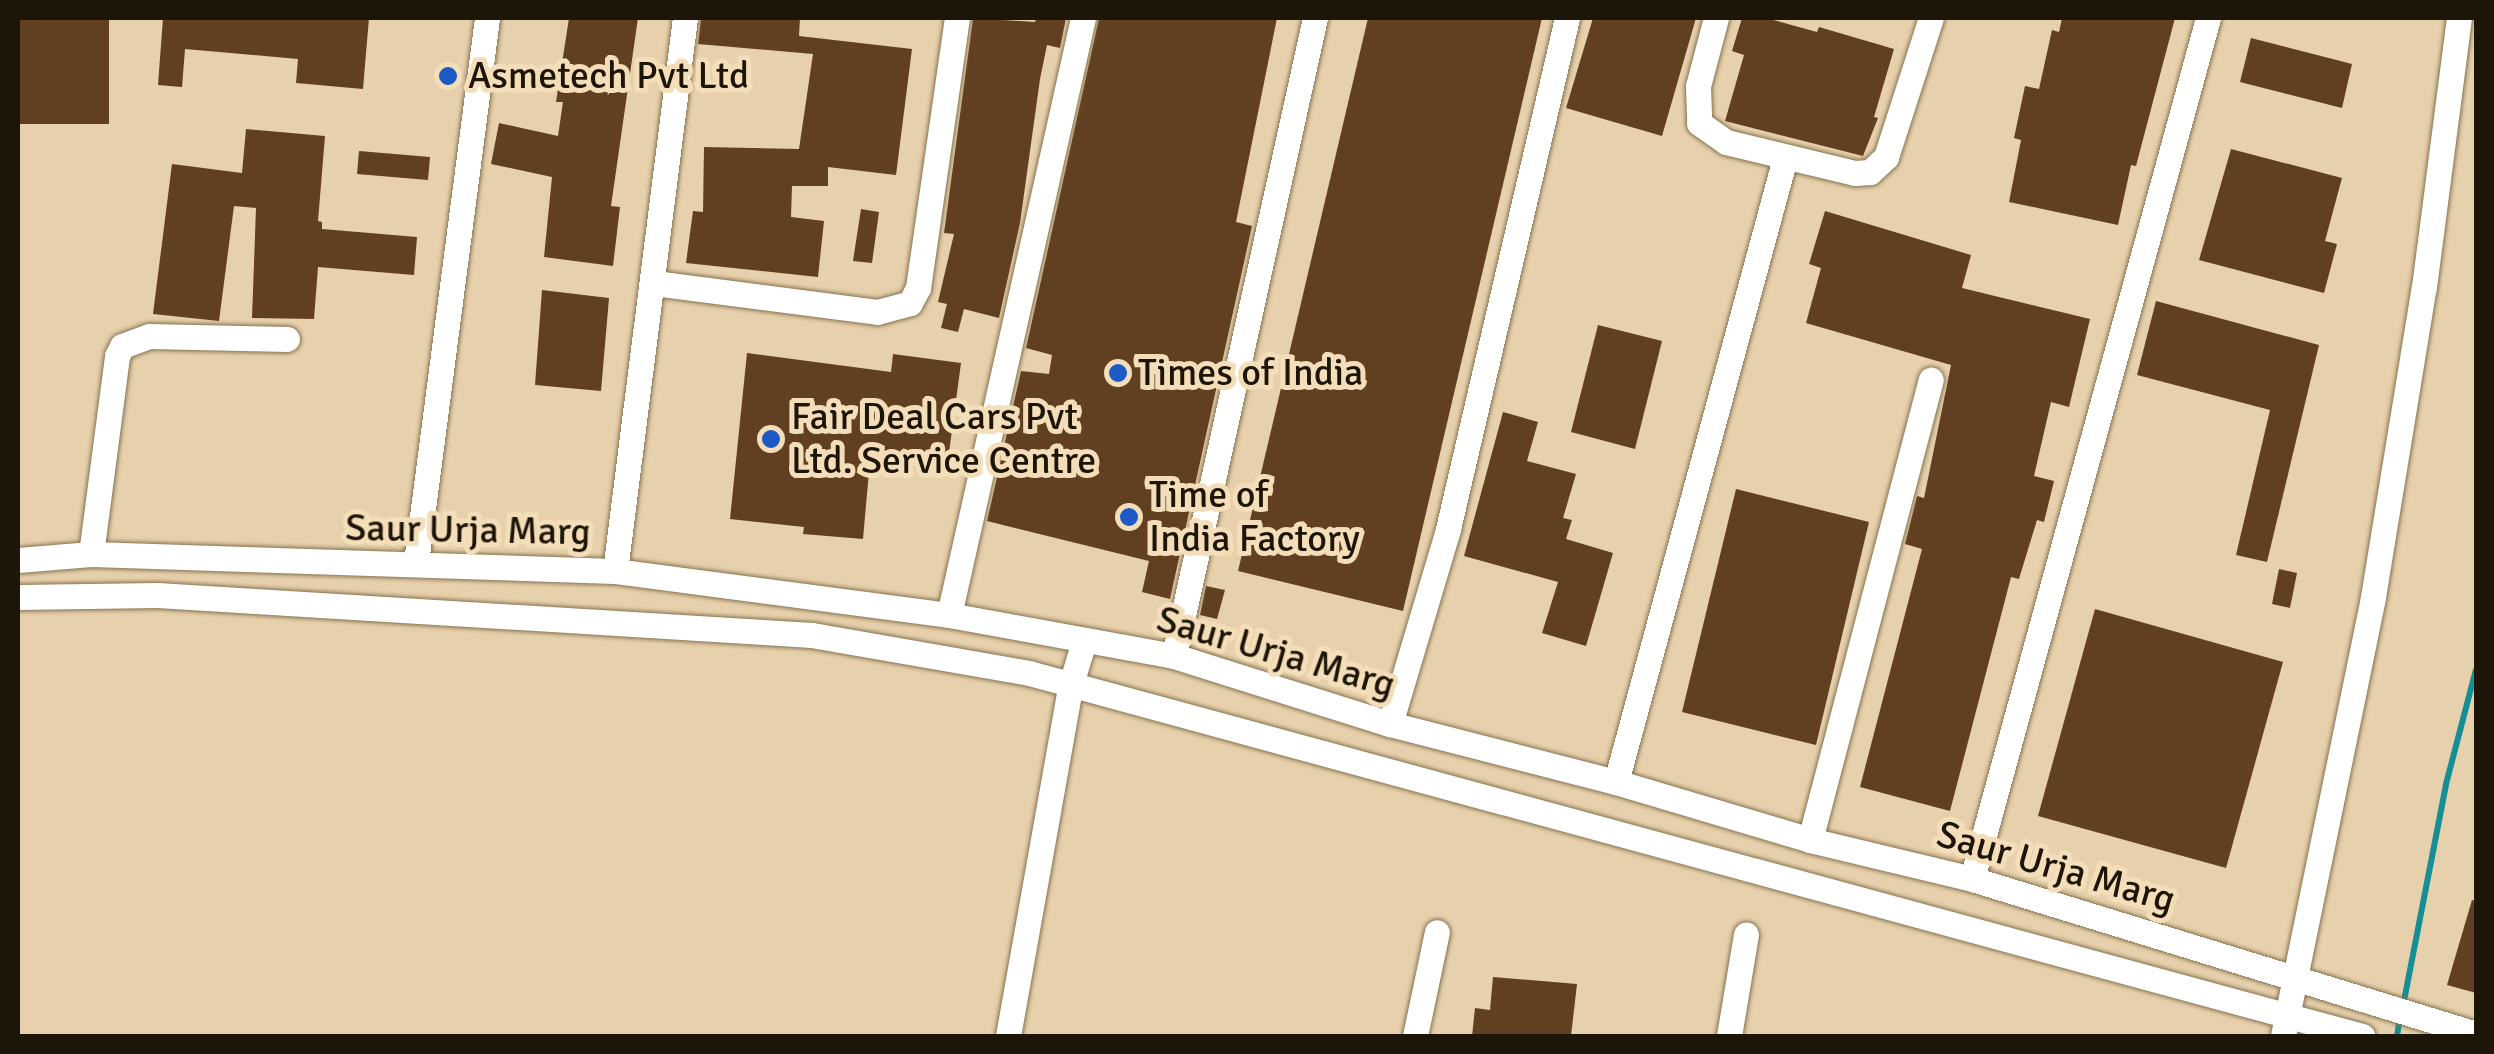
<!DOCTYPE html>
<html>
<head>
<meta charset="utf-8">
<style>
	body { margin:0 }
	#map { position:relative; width:2494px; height:1054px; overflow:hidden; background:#e7d1ac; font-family:Signika,sans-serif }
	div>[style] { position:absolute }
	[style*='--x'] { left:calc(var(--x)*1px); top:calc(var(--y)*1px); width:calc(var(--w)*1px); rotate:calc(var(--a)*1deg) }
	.stream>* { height:6px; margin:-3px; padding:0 3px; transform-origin:3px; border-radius:3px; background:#168e95 }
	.building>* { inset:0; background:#613f21 }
	.roads { filter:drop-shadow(0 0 2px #867250) drop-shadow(0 0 2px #867250) }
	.minor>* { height:25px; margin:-12.5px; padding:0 12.5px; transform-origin:12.5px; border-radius:12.5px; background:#fff }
	.dots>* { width:28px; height:28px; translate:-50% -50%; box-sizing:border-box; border:5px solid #f4deb9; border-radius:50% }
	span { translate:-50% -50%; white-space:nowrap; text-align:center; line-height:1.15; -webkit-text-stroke:10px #f4deb9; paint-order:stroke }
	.poi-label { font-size:38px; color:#1d1507 }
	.left { translate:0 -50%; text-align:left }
	.street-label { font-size:38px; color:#1d1507 }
	.frame { position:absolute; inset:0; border:20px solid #1d1507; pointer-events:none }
</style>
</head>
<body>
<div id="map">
	<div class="stream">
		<i style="--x:2403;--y:1006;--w:226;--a:-79"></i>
		<i style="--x:2446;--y:784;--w:118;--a:-75.3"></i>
		<i style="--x:2397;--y:1036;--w:18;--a:-81"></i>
	</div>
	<div class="building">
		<i style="clip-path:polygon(18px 18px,109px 18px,109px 124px,18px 124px)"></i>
		<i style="clip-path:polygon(163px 18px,369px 18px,363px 89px,296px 83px,298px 59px,185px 49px,182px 87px,158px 85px)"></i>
		<i style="clip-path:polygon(569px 18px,638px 18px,611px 206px,620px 207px,613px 266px,544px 257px,552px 177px,491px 164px,499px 123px,558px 136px,563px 102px,556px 102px)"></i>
		<i style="clip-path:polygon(701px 18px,800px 18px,799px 36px,912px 49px,896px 175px,828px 167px,828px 186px,792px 186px,791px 217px,824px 221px,818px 277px,686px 263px,693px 211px,703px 212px,704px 147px,799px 149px,813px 54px,698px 44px)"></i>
		<i style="clip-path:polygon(973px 18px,1035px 22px,1036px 18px,1066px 18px,1060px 48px,1047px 45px,1040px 79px,1020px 223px,999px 318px,964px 309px,958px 332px,941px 328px,947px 304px,938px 302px,954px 234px,944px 233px)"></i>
		<i style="clip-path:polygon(1099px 18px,1277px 18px,1236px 222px,1252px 226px,1170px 599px,1142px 592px,1149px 561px,987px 521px,1021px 371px,1049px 374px,1052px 355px,1026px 348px)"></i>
		<i style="clip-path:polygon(1368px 18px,1542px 18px,1403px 611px,1238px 571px)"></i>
		<i style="clip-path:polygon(1593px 18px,1696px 18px,1662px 136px,1566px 108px)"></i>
		<i style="clip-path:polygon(1742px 18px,1766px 18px,1817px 32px,1819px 27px,1894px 49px,1874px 117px,1878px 118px,1863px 156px,1725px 121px,1744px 55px,1732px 51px)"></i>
		<i style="clip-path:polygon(2062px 18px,2175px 18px,2136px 166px,2131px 165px,2118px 225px,2009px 202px,2021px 140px,2014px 138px,2025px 86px,2039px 89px,2052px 30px,2059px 32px)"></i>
		<i style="clip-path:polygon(2251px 38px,2352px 64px,2342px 108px,2240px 82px)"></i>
		<i style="clip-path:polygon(246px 129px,325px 136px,318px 221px,322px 222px,322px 229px,417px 237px,414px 275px,318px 267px,314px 319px,252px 318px,256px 208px,234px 206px,219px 321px,153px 314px,172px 164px,242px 173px)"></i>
		<i style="clip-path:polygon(2231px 149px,2342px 178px,2325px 241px,2337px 244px,2324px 293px,2199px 260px)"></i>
		<i style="clip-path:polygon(359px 151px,430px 157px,428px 180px,357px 174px)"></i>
		<i style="clip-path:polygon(861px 209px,879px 212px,872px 263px,853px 261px)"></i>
		<i style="clip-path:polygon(1825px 211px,1971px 255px,1962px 288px,2090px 319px,2069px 407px,2051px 402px,2034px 476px,2054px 481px,2044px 522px,2037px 520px,2019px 579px,2011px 577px,1950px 811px,1860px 787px,1922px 549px,1905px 544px,1917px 496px,1924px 498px,1951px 365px,1806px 323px,1821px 268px,1809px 264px)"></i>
		<i style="clip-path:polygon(542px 290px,609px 298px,601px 391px,535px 385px)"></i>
		<i style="clip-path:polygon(2156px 301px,2319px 345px,2267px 562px,2236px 555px,2270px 410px,2137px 375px)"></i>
		<i style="clip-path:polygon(1598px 325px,1662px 341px,1635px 449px,1571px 432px)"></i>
		<i style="clip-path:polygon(747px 353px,891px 372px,893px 354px,961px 363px,948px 460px,871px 449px,863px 539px,803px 534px,804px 527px,730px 519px)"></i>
		<i style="clip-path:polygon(1503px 412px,1538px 422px,1527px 461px,1576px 474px,1563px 518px,1572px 520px,1566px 539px,1613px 553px,1586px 646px,1542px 633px,1558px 582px,1464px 556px)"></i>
		<i style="clip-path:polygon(1736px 489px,1869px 522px,1816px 745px,1682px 712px)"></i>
		<i style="clip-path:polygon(2279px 569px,2297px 573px,2290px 608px,2272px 604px)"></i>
		<i style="clip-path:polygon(1206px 586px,1225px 590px,1217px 619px,1200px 615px)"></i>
		<i style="clip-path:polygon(2095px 609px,2283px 662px,2226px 868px,2038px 816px)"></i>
		<i style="clip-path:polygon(2472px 900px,2476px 901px,2476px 993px,2447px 985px)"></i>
		<i style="clip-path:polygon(1493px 977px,1577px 984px,1571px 1036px,1472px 1036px,1475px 1008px,1490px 1010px)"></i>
	</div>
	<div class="roads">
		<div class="minor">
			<i style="--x:1716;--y:18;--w:70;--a:104.8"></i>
			<i style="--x:1698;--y:86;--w:37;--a:88"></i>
			<i style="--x:1699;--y:123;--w:33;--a:35"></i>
			<i style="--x:1726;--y:142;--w:133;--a:13.5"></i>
			<i style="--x:1855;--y:173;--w:15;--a:-4"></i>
			<i style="--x:1870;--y:172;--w:22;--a:-43"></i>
			<i style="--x:1886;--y:157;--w:146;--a:-72.1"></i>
			<i style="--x:654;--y:283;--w:225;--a:7.4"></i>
			<i style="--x:877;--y:312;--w:34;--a:-15"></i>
			<i style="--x:910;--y:303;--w:17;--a:-62"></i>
			<i style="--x:918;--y:288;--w:273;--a:-81.8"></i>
			<i style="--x:91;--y:554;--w:200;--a:-82.5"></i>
			<i style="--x:117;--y:356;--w:11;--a:-63"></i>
			<i style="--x:122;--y:346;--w:29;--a:-20"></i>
			<i style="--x:149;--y:336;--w:138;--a:1.2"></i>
			<i style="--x:18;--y:560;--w:73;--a:-4.7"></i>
			<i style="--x:91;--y:554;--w:524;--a:1.86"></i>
			<i style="--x:615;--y:571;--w:337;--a:7.5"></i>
			<i style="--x:949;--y:615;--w:229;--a:10.3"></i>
			<i style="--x:1174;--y:656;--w:226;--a:17.5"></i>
			<i style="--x:1390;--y:724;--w:233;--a:14.4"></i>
			<i style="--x:1616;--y:782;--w:202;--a:16.6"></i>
			<i style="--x:1810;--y:840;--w:167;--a:13.5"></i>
			<i style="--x:1972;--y:879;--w:527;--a:17.09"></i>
			<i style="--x:416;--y:562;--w:549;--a:-82.56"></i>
			<i style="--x:615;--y:571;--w:557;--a:-82.79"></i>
			<i style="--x:18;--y:597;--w:139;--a:-0.8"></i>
			<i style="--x:157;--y:595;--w:656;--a:3.49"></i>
			<i style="--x:812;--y:635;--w:220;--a:9.9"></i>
			<i style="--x:1029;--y:673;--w:1382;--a:15.23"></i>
			<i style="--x:949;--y:615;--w:612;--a:-77.35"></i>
			<i style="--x:1174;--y:656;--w:653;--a:-77.54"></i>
			<i style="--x:1390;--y:724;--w:203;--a:-73.4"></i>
			<i style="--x:1448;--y:529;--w:525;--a:-76.89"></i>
			<i style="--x:1616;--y:782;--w:646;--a:-74.85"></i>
			<i style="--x:1810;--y:840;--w:476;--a:-75.3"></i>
			<i style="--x:1972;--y:879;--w:893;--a:-74.67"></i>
			<i style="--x:1008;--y:1036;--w:358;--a:-79.9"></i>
			<i style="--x:1071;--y:684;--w:45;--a:-73.2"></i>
			<i style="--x:1415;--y:1036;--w:106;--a:-78.1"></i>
			<i style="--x:1729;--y:1036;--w:103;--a:-80.5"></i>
			<i style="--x:2283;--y:1036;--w:448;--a:-78.4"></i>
			<i style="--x:2373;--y:597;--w:314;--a:-80.7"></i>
			<i style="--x:2424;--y:287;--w:271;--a:-82.6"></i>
		</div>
	</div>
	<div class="dots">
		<i style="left:448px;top:76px;background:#1d5ac6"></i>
		<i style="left:1118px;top:373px;background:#1d5ac6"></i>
		<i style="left:771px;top:439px;background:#1d5ac6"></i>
		<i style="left:1129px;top:517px;background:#1d5ac6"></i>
	</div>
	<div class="poi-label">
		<span class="left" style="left:468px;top:76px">Asmetech Pvt Ltd</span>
		<span class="left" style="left:1138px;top:373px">Times of India</span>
		<span class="left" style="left:791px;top:439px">Fair Deal Cars Pvt<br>Ltd. Service Centre</span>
		<span class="left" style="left:1149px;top:517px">Time of<br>India Factory</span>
	</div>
	<div class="street-label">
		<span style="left:468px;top:530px;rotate:1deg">Saur Urja Marg</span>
		<span style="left:1276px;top:652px;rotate:16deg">Saur Urja Marg</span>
		<span style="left:2056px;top:867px;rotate:16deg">Saur Urja Marg</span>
	</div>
	<div class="frame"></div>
</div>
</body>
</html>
